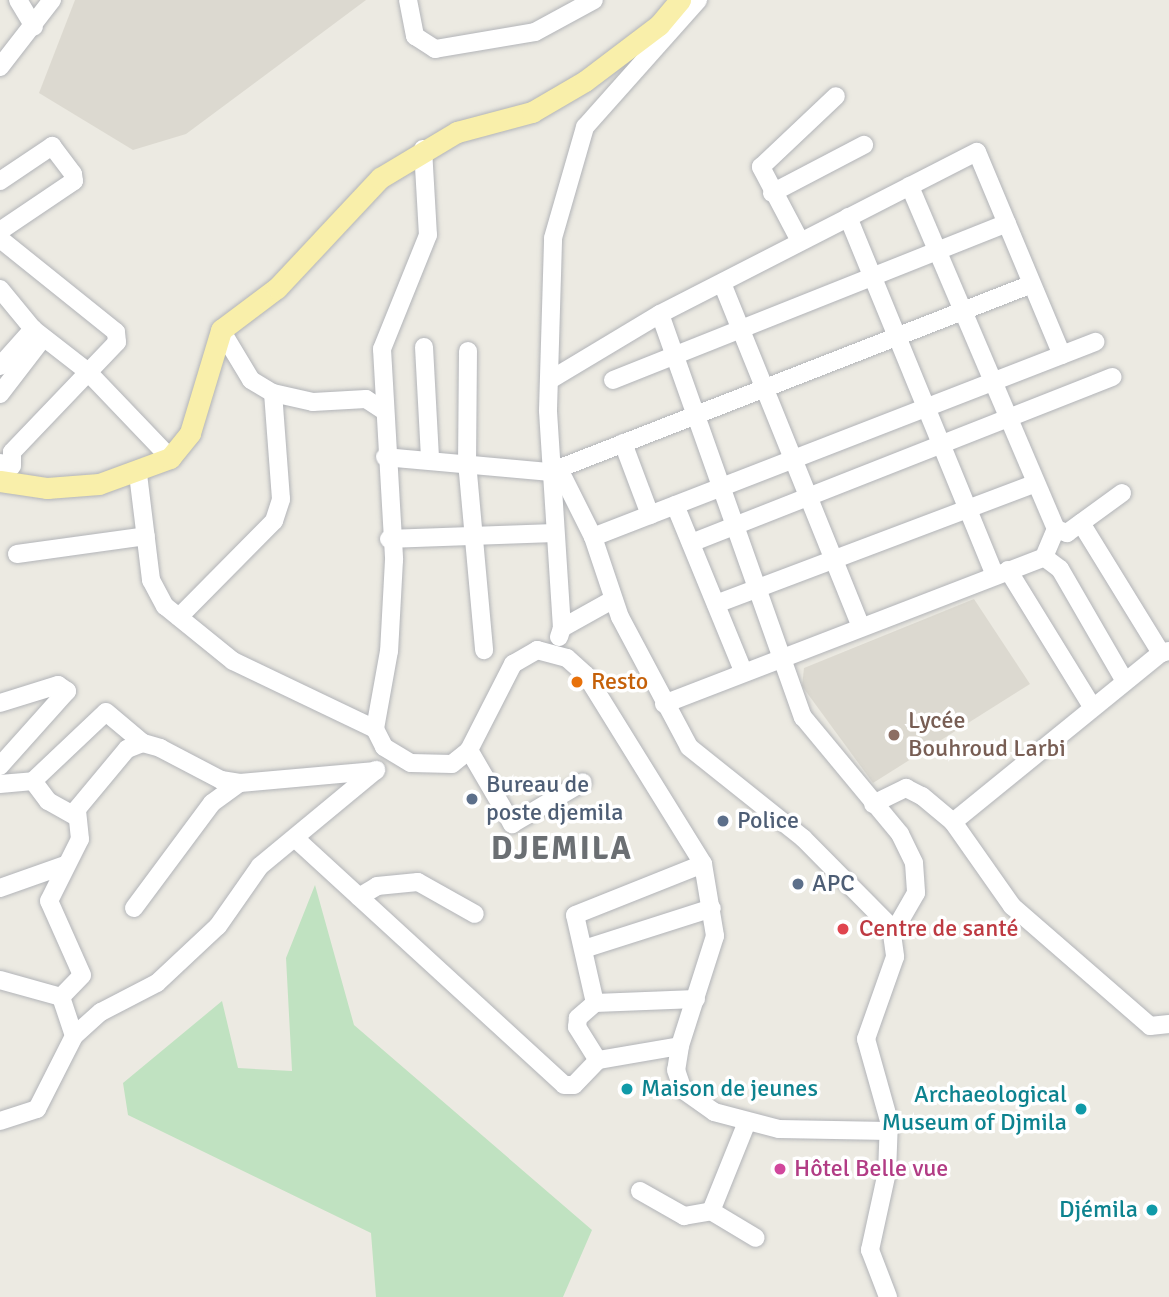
<!DOCTYPE html>
<html>
<head>
<meta charset="utf-8">
<style>
	body { margin:0 }
	#map { position:relative; width:1169px; height:1297px; overflow:hidden; background:#eceae2; font-family:Signika,sans-serif }
	div>[style] { position:absolute }
	[style*='--x'] { left:calc(var(--x)*1px); top:calc(var(--y)*1px); width:calc(var(--w)*1px); rotate:calc(var(--a)*1deg) }
	.education>* { inset:0; background:#dcd9d0 }
	.green>* { inset:0; background:#c0e2c1 }
	.roads { filter:drop-shadow(0 0 2px #b2b4b8) drop-shadow(0 0 2px #b2b4b8) }
	.minor>* { height:18px; margin:-9px; padding:0 9px; transform-origin:9px; border-radius:9px; background:#fff }
	.major>* { height:21px; margin:-10.5px; padding:0 10.5px; transform-origin:10.5px; border-radius:10.5px; background:#f9efaa }
	.dots>* { width:19px; height:19px; translate:-50% -50%; box-sizing:border-box; border:4px solid #fff; border-radius:50% }
	span { translate:-50% -50%; white-space:nowrap; text-align:center; line-height:1.15; -webkit-text-stroke:7px #fff; paint-order:stroke }
	.food-label { font-size:24px; color:#c56008 }
	.left { translate:0 -50%; text-align:left }
	.education-label { font-size:24px; color:#785e54 }
	.service-label { font-size:24px; color:#4e5e75 }
	.health-label { font-size:24px; color:#be3a42 }
	.culture-label { font-size:24px; color:#0d838f }
	.right { translate:-100% -50%; text-align:right }
	.hotel-label { font-size:24px; color:#b23c85 }
	.district-label { font-size:32px; color:#6b6f73; font-weight:700; letter-spacing:2px }
</style>
</head>
<body>
<div id="map">
	<div class="education">
		<i style="clip-path:polygon(75px 0,366px 0,186px 134px,133px 150px,39px 93px)"></i>
		<i style="clip-path:polygon(974px 599px,1030px 684px,873px 783px,802px 686px,804px 668px)"></i>
	</div>
	<div class="green">
		<i style="clip-path:polygon(315px 885px,354px 1025px,592px 1230px,563px 1297px,376px 1297px,371px 1233px,128px 1115px,123px 1083px,222px 1001px,238px 1068px,292px 1071px,286px 958px)"></i>
	</div>
	<div class="roads">
		<div class="minor">
			<i style="--x:18;--y:0;--w:31;--a:59"></i>
			<i style="--x:408;--y:0;--w:37;--a:79"></i>
			<i style="--x:415;--y:36;--w:24;--a:33"></i>
			<i style="--x:435;--y:49;--w:101;--a:-9.6"></i>
			<i style="--x:535;--y:32;--w:67;--a:-28.5"></i>
			<i style="--x:0;--y:67;--w:85;--a:-52.2"></i>
			<i style="--x:423;--y:149;--w:86;--a:86.7"></i>
			<i style="--x:428;--y:235;--w:123;--a:112"></i>
			<i style="--x:382;--y:349;--w:211;--a:86.7"></i>
			<i style="--x:394;--y:560;--w:91;--a:93.1"></i>
			<i style="--x:389;--y:651;--w:79;--a:100.2"></i>
			<i style="--x:375;--y:729;--w:20;--a:63"></i>
			<i style="--x:384;--y:747;--w:31;--a:31"></i>
			<i style="--x:411;--y:763;--w:41;--a:1.4"></i>
			<i style="--x:452;--y:764;--w:22;--a:-39"></i>
			<i style="--x:469;--y:750;--w:97;--a:-62.9"></i>
			<i style="--x:513;--y:664;--w:28;--a:-30"></i>
			<i style="--x:537;--y:650;--w:31;--a:15"></i>
			<i style="--x:567;--y:658;--w:25;--a:42"></i>
			<i style="--x:586;--y:675;--w:222;--a:58.2"></i>
			<i style="--x:703;--y:864;--w:73;--a:80.5"></i>
			<i style="--x:715;--y:936;--w:115;--a:107.7"></i>
			<i style="--x:680;--y:1046;--w:24;--a:99"></i>
			<i style="--x:676;--y:1070;--w:21;--a:71"></i>
			<i style="--x:683;--y:1090;--w:38;--a:35"></i>
			<i style="--x:714;--y:1112;--w:67;--a:14.7"></i>
			<i style="--x:779;--y:1129;--w:110;--a:1"></i>
			<i style="--x:0;--y:181;--w:63;--a:-33.9"></i>
			<i style="--x:52;--y:146;--w:35;--a:53"></i>
			<i style="--x:73;--y:174;--w:7;--a:82"></i>
			<i style="--x:74;--y:181;--w:89;--a:146"></i>
			<i style="--x:772;--y:193;--w:104;--a:-27.6"></i>
			<i style="--x:848;--y:217;--w:387;--a:67.7"></i>
			<i style="--x:800;--y:241;--w:84;--a:-117.8"></i>
			<i style="--x:761;--y:167;--w:103;--a:-43.4"></i>
			<i style="--x:722;--y:283;--w:368;--a:68"></i>
			<i style="--x:0;--y:289;--w:52;--a:50.5"></i>
			<i style="--x:33;--y:329;--w:68;--a:37.9"></i>
			<i style="--x:87;--y:371;--w:120;--a:46.3"></i>
			<i style="--x:660;--y:314;--w:428;--a:70.5"></i>
			<i style="--x:803;--y:717;--w:152;--a:50.3"></i>
			<i style="--x:900;--y:834;--w:32;--a:64"></i>
			<i style="--x:914;--y:863;--w:30;--a:86"></i>
			<i style="--x:916;--y:893;--w:46;--a:119.9"></i>
			<i style="--x:221;--y:330;--w:58;--a:59"></i>
			<i style="--x:251;--y:380;--w:26;--a:31"></i>
			<i style="--x:273;--y:393;--w:41;--a:12.7"></i>
			<i style="--x:313;--y:402;--w:53;--a:-3.2"></i>
			<i style="--x:366;--y:399;--w:20;--a:33"></i>
			<i style="--x:424;--y:347;--w:111;--a:86.9"></i>
			<i style="--x:468;--y:351;--w:111;--a:90.5"></i>
			<i style="--x:467;--y:462;--w:189;--a:84.8"></i>
			<i style="--x:0;--y:366;--w:50;--a:-48.3"></i>
			<i style="--x:550;--y:380;--w:128;--a:-31"></i>
			<i style="--x:660;--y:314;--w:356;--a:-27.1"></i>
			<i style="--x:977;--y:152;--w:220;--a:67.3"></i>
			<i style="--x:613;--y:380;--w:424;--a:-21.7"></i>
			<i style="--x:0;--y:394;--w:71;--a:-52.5"></i>
			<i style="--x:623;--y:443;--w:77;--a:69.4"></i>
			<i style="--x:385;--y:457;--w:166;--a:5.2"></i>
			<i style="--x:550;--y:472;--w:517;--a:-21.31"></i>
			<i style="--x:0;--y:463;--w:12;--a:14"></i>
			<i style="--x:12;--y:466;--w:14;--a:-90"></i>
			<i style="--x:12;--y:452;--w:152;--a:-46.3"></i>
			<i style="--x:117;--y:342;--w:10;--a:-96"></i>
			<i style="--x:116;--y:332;--w:145;--a:-141.2"></i>
			<i style="--x:558;--y:467;--w:78;--a:63.4"></i>
			<i style="--x:593;--y:537;--w:84;--a:71.4"></i>
			<i style="--x:620;--y:617;--w:147;--a:62"></i>
			<i style="--x:689;--y:747;--w:146;--a:38.6"></i>
			<i style="--x:803;--y:838;--w:125;--a:45.3"></i>
			<i style="--x:891;--y:927;--w:30;--a:82"></i>
			<i style="--x:895;--y:957;--w:87;--a:109.5"></i>
			<i style="--x:866;--y:1039;--w:85;--a:74.3"></i>
			<i style="--x:889;--y:1121;--w:51;--a:92.2"></i>
			<i style="--x:887;--y:1172;--w:80;--a:102.3"></i>
			<i style="--x:870;--y:1250;--w:50;--a:69"></i>
			<i style="--x:138;--y:474;--w:107;--a:83"></i>
			<i style="--x:151;--y:580;--w:30;--a:62"></i>
			<i style="--x:165;--y:606;--w:87;--a:39"></i>
			<i style="--x:233;--y:661;--w:157;--a:25.6"></i>
			<i style="--x:675;--y:505;--w:179;--a:67.7"></i>
			<i style="--x:1081;--y:523;--w:153;--a:58.4"></i>
			<i style="--x:1161;--y:653;--w:8;--a:-14"></i>
			<i style="--x:1056;--y:529;--w:12;--a:20"></i>
			<i style="--x:1067;--y:533;--w:68;--a:-36"></i>
			<i style="--x:593;--y:537;--w:539;--a:-21.23"></i>
			<i style="--x:389;--y:539;--w:164;--a:-2.1"></i>
			<i style="--x:691;--y:543;--w:453;--a:-21.5"></i>
			<i style="--x:17;--y:554;--w:130;--a:-7.9"></i>
			<i style="--x:1044;--y:557;--w:20;--a:37"></i>
			<i style="--x:1060;--y:569;--w:126;--a:60"></i>
			<i style="--x:1008;--y:570;--w:158;--a:58.4"></i>
			<i style="--x:716;--y:604;--w:342;--a:-20.7"></i>
			<i style="--x:179;--y:617;--w:135;--a:-45.3"></i>
			<i style="--x:274;--y:521;--w:23;--a:-72"></i>
			<i style="--x:281;--y:499;--w:106;--a:-94.3"></i>
			<i style="--x:562;--y:628;--w:218;--a:-93.7"></i>
			<i style="--x:548;--y:410;--w:172;--a:-88.3"></i>
			<i style="--x:553;--y:238;--w:116;--a:-73.9"></i>
			<i style="--x:585;--y:127;--w:170;--a:-48.3"></i>
			<i style="--x:559;--y:637;--w:9;--a:-72"></i>
			<i style="--x:562;--y:628;--w:57;--a:-29.2"></i>
			<i style="--x:0;--y:703;--w:61;--a:-17.2"></i>
			<i style="--x:58;--y:685;--w:11;--a:34"></i>
			<i style="--x:67;--y:691;--w:101;--a:131.8"></i>
			<i style="--x:664;--y:704;--w:407;--a:-21.1"></i>
			<i style="--x:1044;--y:557;--w:30;--a:-67"></i>
			<i style="--x:1056;--y:529;--w:373;--a:-113.1"></i>
			<i style="--x:469;--y:750;--w:86;--a:59.8"></i>
			<i style="--x:512;--y:824;--w:82;--a:-30.6"></i>
			<i style="--x:33;--y:781;--w:100;--a:-43.4"></i>
			<i style="--x:106;--y:712;--w:48;--a:40"></i>
			<i style="--x:0;--y:784;--w:33;--a:-5"></i>
			<i style="--x:33;--y:781;--w:25;--a:53"></i>
			<i style="--x:48;--y:801;--w:31;--a:29"></i>
			<i style="--x:873;--y:804;--w:37;--a:-26"></i>
			<i style="--x:906;--y:788;--w:18;--a:27"></i>
			<i style="--x:922;--y:796;--w:40;--a:40"></i>
			<i style="--x:953;--y:822;--w:103;--a:54.9"></i>
			<i style="--x:1012;--y:906;--w:183;--a:41"></i>
			<i style="--x:1150;--y:1026;--w:19;--a:-6"></i>
			<i style="--x:953;--y:822;--w:268;--a:-39.1"></i>
			<i style="--x:297;--y:840;--w:362;--a:42.5"></i>
			<i style="--x:564;--y:1085;--w:10;--a:0"></i>
			<i style="--x:574;--y:1085;--w:35;--a:-46"></i>
			<i style="--x:598;--y:1060;--w:83;--a:-9.7"></i>
			<i style="--x:0;--y:888;--w:69;--a:-19.5"></i>
			<i style="--x:359;--y:897;--w:21;--a:-31"></i>
			<i style="--x:377;--y:886;--w:41;--a:-5.6"></i>
			<i style="--x:418;--y:882;--w:65;--a:29.3"></i>
			<i style="--x:134;--y:908;--w:131;--a:-53.4"></i>
			<i style="--x:212;--y:803;--w:34;--a:-36"></i>
			<i style="--x:587;--y:948;--w:131;--a:-17.7"></i>
			<i style="--x:0;--y:980;--w:63;--a:15.6"></i>
			<i style="--x:696;--y:999;--w:101;--a:177.7"></i>
			<i style="--x:595;--y:1003;--w:90;--a:-102.8"></i>
			<i style="--x:575;--y:915;--w:138;--a:-21.7"></i>
			<i style="--x:595;--y:1003;--w:23;--a:139"></i>
			<i style="--x:578;--y:1018;--w:9;--a:96"></i>
			<i style="--x:577;--y:1027;--w:39;--a:58"></i>
			<i style="--x:74;--y:1036;--w:41;--a:-108.4"></i>
			<i style="--x:61;--y:997;--w:30;--a:-46"></i>
			<i style="--x:82;--y:975;--w:81;--a:-114"></i>
			<i style="--x:49;--y:901;--w:69;--a:-63.4"></i>
			<i style="--x:80;--y:839;--w:30;--a:-96"></i>
			<i style="--x:77;--y:809;--w:78;--a:-50.2"></i>
			<i style="--x:127;--y:749;--w:17;--a:-21"></i>
			<i style="--x:143;--y:743;--w:18;--a:16"></i>
			<i style="--x:160;--y:748;--w:69;--a:27.7"></i>
			<i style="--x:221;--y:780;--w:19;--a:9"></i>
			<i style="--x:240;--y:783;--w:136;--a:-5.1"></i>
			<i style="--x:0;--y:1121;--w:39;--a:-18"></i>
			<i style="--x:37;--y:1109;--w:82;--a:-63.1"></i>
			<i style="--x:74;--y:1036;--w:36;--a:-42"></i>
			<i style="--x:101;--y:1012;--w:63;--a:-27.4"></i>
			<i style="--x:157;--y:983;--w:83;--a:-43.1"></i>
			<i style="--x:218;--y:926;--w:73;--a:-55"></i>
			<i style="--x:260;--y:866;--w:151;--a:-39.6"></i>
			<i style="--x:747;--y:1122;--w:96;--a:112"></i>
			<i style="--x:711;--y:1211;--w:52;--a:31"></i>
			<i style="--x:640;--y:1191;--w:51;--a:29.6"></i>
			<i style="--x:684;--y:1216;--w:27;--a:-10"></i>
		</div>
		<div class="major">
			<i style="--x:0;--y:481;--w:48;--a:8.5"></i>
			<i style="--x:47;--y:488;--w:52;--a:-4.4"></i>
			<i style="--x:99;--y:484;--w:76;--a:-20.1"></i>
			<i style="--x:170;--y:458;--w:32;--a:-51"></i>
			<i style="--x:190;--y:433;--w:108;--a:-73.2"></i>
			<i style="--x:221;--y:330;--w:70;--a:-36.9"></i>
			<i style="--x:277;--y:288;--w:151;--a:-46.9"></i>
			<i style="--x:380;--y:178;--w:90;--a:-30.9"></i>
			<i style="--x:457;--y:132;--w:78;--a:-14.9"></i>
			<i style="--x:532;--y:112;--w:61;--a:-30.3"></i>
			<i style="--x:585;--y:81;--w:93;--a:-37.1"></i>
			<i style="--x:659;--y:25;--w:33;--a:-50"></i>
		</div>
	</div>
	<div class="dots">
		<i style="left:577px;top:682px;background:#e8710a"></i>
		<i style="left:894px;top:735px;background:#8d6e63"></i>
		<i style="left:472px;top:799px;background:#5c6f8a"></i>
		<i style="left:723px;top:821px;background:#5c6f8a"></i>
		<i style="left:798px;top:884px;background:#5c6f8a"></i>
		<i style="left:843px;top:929px;background:#e0444e"></i>
		<i style="left:627px;top:1089px;background:#0f9aa8"></i>
		<i style="left:1081px;top:1109px;background:#0f9aa8"></i>
		<i style="left:780px;top:1169px;background:#d1479c"></i>
		<i style="left:1152px;top:1210px;background:#0f9aa8"></i>
	</div>
	<div class="food-label">
		<span class="left" style="left:591px;top:682px">Resto</span>
	</div>
	<div class="education-label">
		<span class="left" style="left:908px;top:735px">Lycée<br>Bouhroud Larbi</span>
	</div>
	<div class="service-label">
		<span class="left" style="left:486px;top:799px">Bureau de<br>poste djemila</span>
		<span class="left" style="left:737px;top:821px">Police</span>
		<span class="left" style="left:812px;top:884px">APC</span>
	</div>
	<div class="health-label">
		<span class="left" style="left:859px;top:929px">Centre de santé</span>
	</div>
	<div class="culture-label">
		<span class="left" style="left:641px;top:1089px">Maison de jeunes</span>
		<span class="right" style="left:1067px;top:1109px">Archaeological<br>Museum of Djmila</span>
		<span class="right" style="left:1138px;top:1210px">Djémila</span>
	</div>
	<div class="hotel-label">
		<span class="left" style="left:794px;top:1169px">Hôtel Belle vue</span>
	</div>
	<div class="district-label">
		<span style="left:562px;top:849px">DJEMILA</span>
	</div>
</div>
</body>
</html>
